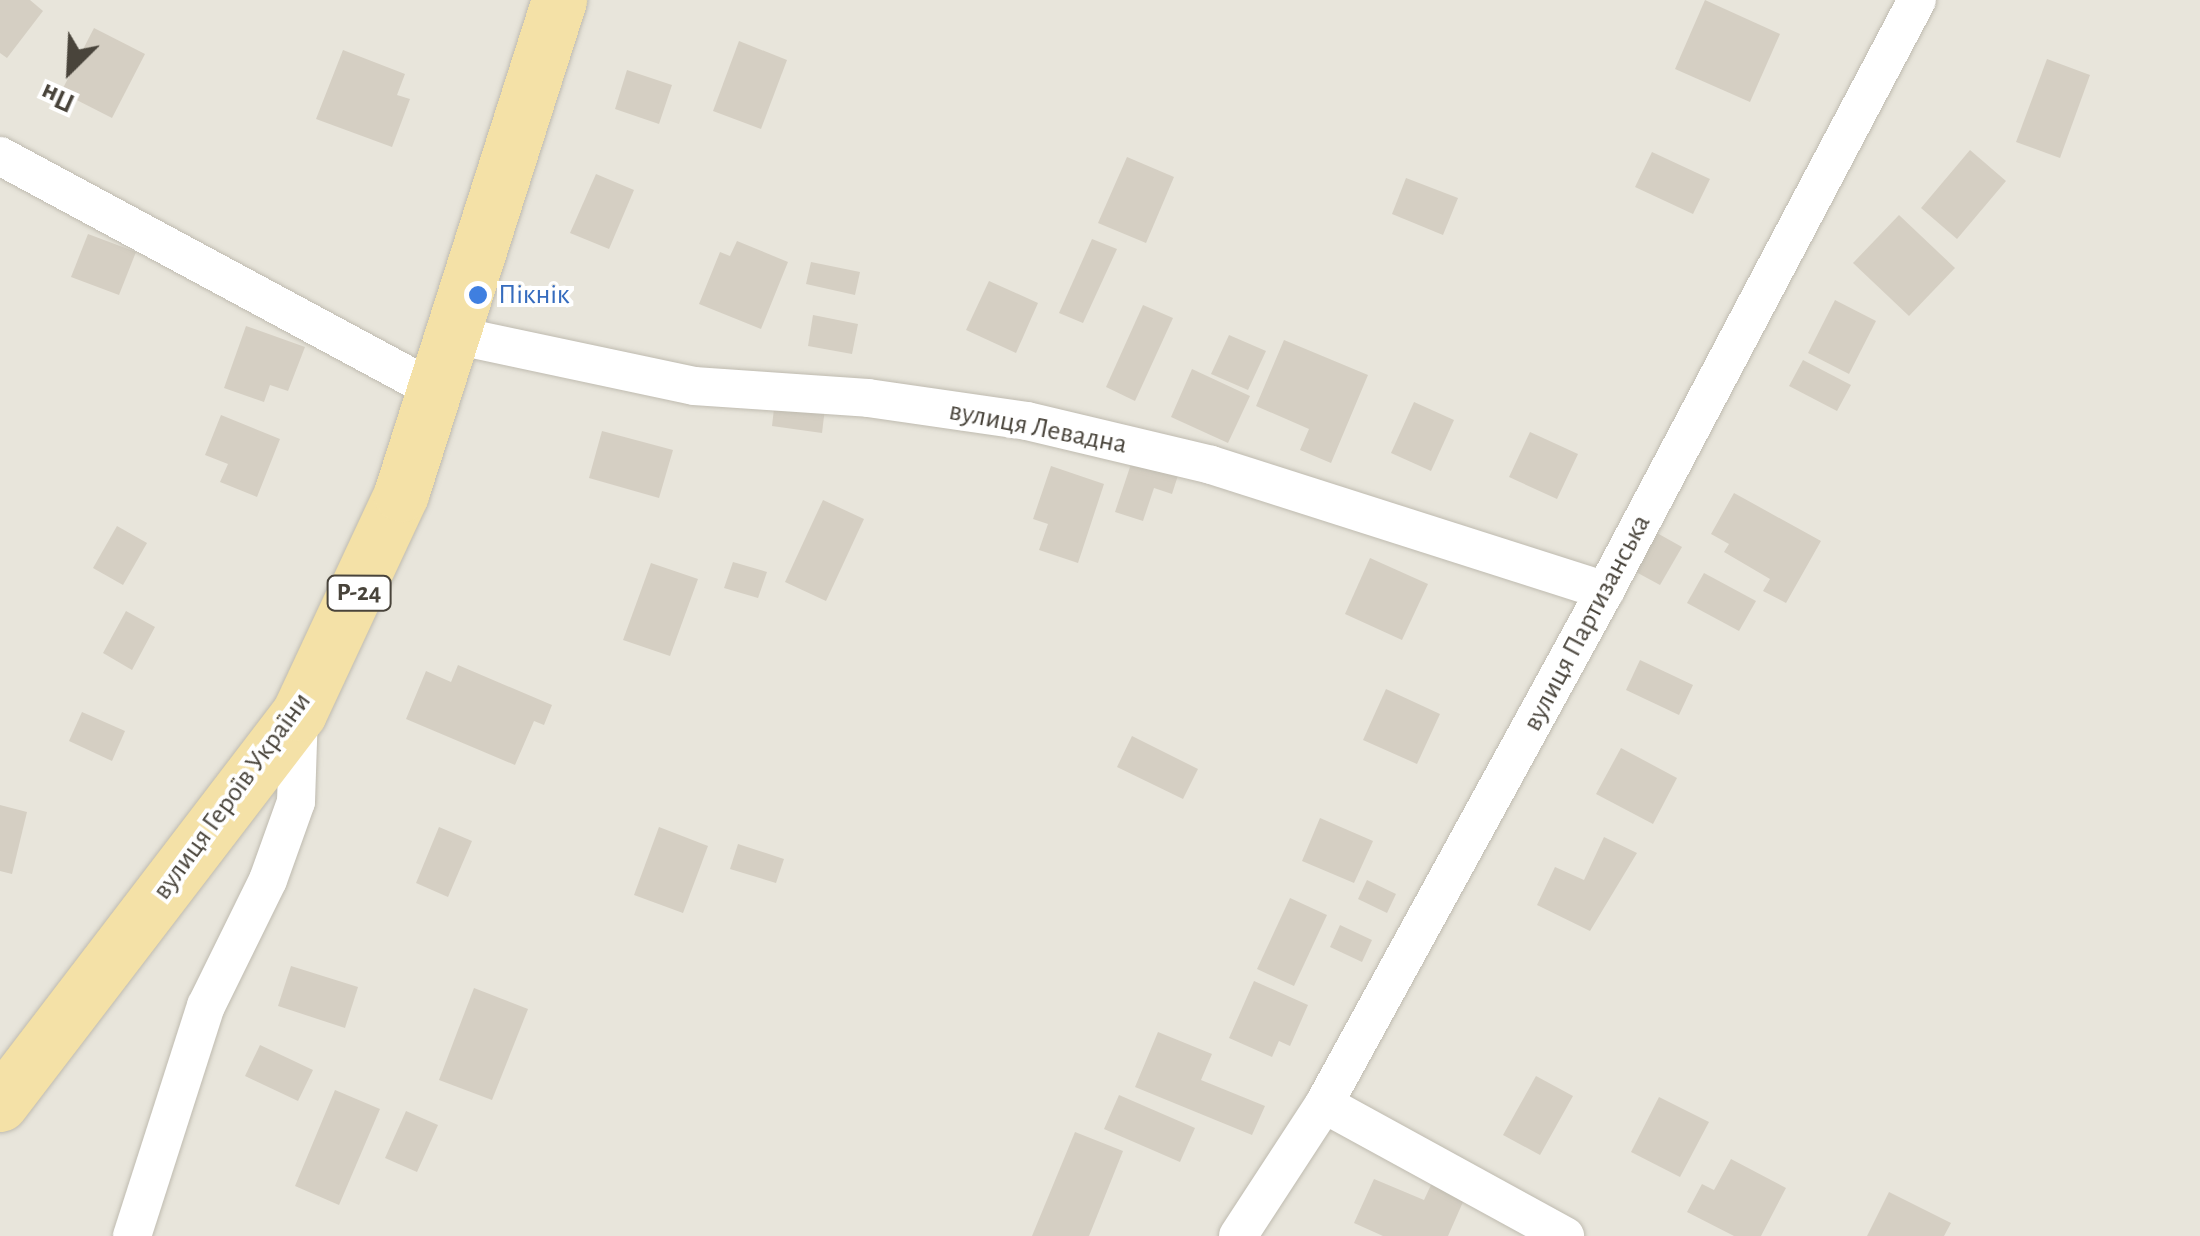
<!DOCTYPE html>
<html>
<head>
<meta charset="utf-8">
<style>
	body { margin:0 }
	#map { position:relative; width:2200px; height:1236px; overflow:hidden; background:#f5f3ed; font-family:"Alegreya Sans",sans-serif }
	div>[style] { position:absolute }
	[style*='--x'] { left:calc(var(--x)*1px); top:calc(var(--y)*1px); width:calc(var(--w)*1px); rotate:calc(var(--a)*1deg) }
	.residential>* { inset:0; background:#e8e5db }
	.building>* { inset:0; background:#d5cfc3 }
	.roads { filter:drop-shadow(0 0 2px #bfbbb0) drop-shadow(0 0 2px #bfbbb0) }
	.street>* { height:38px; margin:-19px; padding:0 19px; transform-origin:19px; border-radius:19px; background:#fff }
	.primary>* { height:55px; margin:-27.5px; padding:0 27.5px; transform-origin:27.5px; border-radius:27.5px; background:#f4e1a7 }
	.dots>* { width:28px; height:28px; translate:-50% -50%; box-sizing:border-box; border:5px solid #fff; border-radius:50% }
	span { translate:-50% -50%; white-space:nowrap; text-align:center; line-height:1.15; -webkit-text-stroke:8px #fff; paint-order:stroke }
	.shield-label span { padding:2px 8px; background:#fff; border:2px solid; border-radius:8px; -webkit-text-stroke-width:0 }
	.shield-label { font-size:25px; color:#49443b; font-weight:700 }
	.shop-label { font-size:28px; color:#366cbe }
	.left { translate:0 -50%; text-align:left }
	.street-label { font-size:28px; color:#49443b }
	.north { position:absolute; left:20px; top:20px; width:100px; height:100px; -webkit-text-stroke:8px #fff; paint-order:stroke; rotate:204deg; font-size:28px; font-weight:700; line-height:40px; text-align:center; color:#49443b }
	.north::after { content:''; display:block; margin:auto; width:35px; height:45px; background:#49443b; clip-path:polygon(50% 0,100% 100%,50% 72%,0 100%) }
</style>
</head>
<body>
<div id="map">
	<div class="residential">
		<i style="clip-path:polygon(0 0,2200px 0,2200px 1236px,0 1236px)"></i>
	</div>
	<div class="building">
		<i style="clip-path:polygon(0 0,30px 0,43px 11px,7px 58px,0 53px)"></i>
		<i style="clip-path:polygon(1705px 0,1780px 34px,1750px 102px,1675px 69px)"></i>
		<i style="clip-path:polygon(94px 28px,145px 54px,112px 118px,61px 92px)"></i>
		<i style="clip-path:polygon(739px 41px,787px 60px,761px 129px,713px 111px)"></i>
		<i style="clip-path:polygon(343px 50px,405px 74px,397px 95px,410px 99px,392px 147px,316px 119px)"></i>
		<i style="clip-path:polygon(2047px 59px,2090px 75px,2060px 158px,2016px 142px)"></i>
		<i style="clip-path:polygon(627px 70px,672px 85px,659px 124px,615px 109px)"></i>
		<i style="clip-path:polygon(1970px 150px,2006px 181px,1957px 239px,1921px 208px)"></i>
		<i style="clip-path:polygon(1652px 152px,1710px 179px,1693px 214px,1635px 187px)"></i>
		<i style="clip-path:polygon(1127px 157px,1174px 177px,1146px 243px,1098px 223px)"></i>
		<i style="clip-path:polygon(596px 174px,634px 190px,609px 249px,570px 233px)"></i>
		<i style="clip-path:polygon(1406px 178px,1458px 198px,1443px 235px,1392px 214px)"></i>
		<i style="clip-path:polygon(1899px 215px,1955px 268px,1909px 316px,1853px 263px)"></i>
		<i style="clip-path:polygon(88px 234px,136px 252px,119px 295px,71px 277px)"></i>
		<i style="clip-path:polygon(1092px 239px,1117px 249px,1083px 323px,1059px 313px)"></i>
		<i style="clip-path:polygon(737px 241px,788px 262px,761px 329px,699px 304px,720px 252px,730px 256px)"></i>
		<i style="clip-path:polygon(811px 262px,860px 272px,855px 295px,806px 284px)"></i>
		<i style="clip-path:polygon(989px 281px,1038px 303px,1016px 353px,966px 330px)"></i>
		<i style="clip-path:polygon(1835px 300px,1876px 321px,1849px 374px,1808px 353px)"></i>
		<i style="clip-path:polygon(1143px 305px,1173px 318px,1135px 401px,1106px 387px)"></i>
		<i style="clip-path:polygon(813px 315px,858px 324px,852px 354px,808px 346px)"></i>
		<i style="clip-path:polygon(246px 326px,305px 347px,288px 391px,270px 385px,264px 402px,224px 388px)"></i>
		<i style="clip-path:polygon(1229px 335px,1266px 351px,1248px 390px,1211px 374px)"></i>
		<i style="clip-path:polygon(1284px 340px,1368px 375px,1331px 463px,1300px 450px,1309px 429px,1256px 406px)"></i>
		<i style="clip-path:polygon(1803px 360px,1851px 385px,1837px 411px,1789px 386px)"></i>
		<i style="clip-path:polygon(1192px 369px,1250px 396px,1228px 443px,1171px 417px)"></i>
		<i style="clip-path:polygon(775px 400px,825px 408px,822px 433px,772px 426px)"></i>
		<i style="clip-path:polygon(1414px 402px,1454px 420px,1431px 471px,1391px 453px)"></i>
		<i style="clip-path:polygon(221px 415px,280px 439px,257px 497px,220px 482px,228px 464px,205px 455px)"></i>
		<i style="clip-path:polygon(602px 431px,673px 450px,659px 498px,589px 478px)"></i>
		<i style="clip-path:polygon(1530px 432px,1578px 454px,1557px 499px,1509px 477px)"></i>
		<i style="clip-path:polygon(1135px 452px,1181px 466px,1172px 494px,1154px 488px,1143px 521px,1115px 512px)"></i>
		<i style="clip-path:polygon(1051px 466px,1104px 484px,1078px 563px,1039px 550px,1048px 524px,1033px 519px)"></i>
		<i style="clip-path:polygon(1734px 493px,1821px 541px,1786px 603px,1763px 591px,1770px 579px,1724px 552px,1729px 544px,1711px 534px)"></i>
		<i style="clip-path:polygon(823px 500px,864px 519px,826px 601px,785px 582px)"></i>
		<i style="clip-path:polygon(117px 526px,147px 543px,123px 585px,93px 568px)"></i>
		<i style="clip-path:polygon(1657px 533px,1682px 547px,1660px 585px,1636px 572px)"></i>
		<i style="clip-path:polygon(1370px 558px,1428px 584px,1402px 640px,1345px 614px)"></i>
		<i style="clip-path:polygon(733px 562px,767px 572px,758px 598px,724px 588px)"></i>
		<i style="clip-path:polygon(651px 563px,698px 579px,670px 656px,623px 640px)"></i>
		<i style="clip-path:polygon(1704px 573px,1756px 601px,1739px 631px,1687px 603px)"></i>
		<i style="clip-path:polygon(126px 611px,155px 627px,132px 670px,103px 653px)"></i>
		<i style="clip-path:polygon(1640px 660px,1693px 685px,1679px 715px,1626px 690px)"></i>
		<i style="clip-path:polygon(458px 665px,552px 705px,544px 725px,534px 721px,515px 765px,406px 719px,426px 671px,451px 682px)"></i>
		<i style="clip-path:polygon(1386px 689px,1440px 714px,1417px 764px,1363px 740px)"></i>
		<i style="clip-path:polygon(82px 712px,125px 731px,112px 761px,69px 741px)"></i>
		<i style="clip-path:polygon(1132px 736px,1198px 769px,1183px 799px,1117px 767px)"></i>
		<i style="clip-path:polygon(1621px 748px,1677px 778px,1653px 824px,1596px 794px)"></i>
		<i style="clip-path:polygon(0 805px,27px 812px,12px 874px,0 871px)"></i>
		<i style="clip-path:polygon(1320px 818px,1373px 841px,1354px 883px,1302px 861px)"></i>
		<i style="clip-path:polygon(439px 827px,472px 841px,448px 897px,416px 883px)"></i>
		<i style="clip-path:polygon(659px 827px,708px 846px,683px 913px,634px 895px)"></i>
		<i style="clip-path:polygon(1604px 837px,1637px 853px,1590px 931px,1537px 905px,1555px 867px,1584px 880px)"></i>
		<i style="clip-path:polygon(738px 844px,784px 859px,776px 883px,730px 869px)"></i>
		<i style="clip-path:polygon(1367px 880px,1396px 894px,1387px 913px,1358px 899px)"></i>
		<i style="clip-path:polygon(1290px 898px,1327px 915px,1294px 986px,1257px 969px)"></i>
		<i style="clip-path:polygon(1340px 925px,1372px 940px,1362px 962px,1330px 947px)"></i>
		<i style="clip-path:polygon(291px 966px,358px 987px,345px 1028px,278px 1006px)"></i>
		<i style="clip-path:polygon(1254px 981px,1308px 1005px,1290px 1046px,1279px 1041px,1272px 1057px,1229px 1038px)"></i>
		<i style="clip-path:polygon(474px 988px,528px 1009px,492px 1100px,439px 1080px)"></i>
		<i style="clip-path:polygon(1158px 1032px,1212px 1054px,1201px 1080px,1265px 1106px,1252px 1135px,1135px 1087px)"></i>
		<i style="clip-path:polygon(260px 1045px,313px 1070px,298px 1101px,245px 1076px)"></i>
		<i style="clip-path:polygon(1536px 1076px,1573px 1096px,1540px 1155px,1503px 1135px)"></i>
		<i style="clip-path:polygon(335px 1090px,380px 1109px,339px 1205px,295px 1186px)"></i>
		<i style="clip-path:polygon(1119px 1095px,1195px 1128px,1180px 1162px,1104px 1129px)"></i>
		<i style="clip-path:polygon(1659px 1097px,1709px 1122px,1680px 1177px,1631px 1152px)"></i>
		<i style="clip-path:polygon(406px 1111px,438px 1125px,417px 1172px,385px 1158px)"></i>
		<i style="clip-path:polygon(1075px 1132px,1123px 1151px,1089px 1236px,1032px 1236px)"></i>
		<i style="clip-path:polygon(1731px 1159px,1786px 1188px,1761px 1236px,1734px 1236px,1687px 1212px,1702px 1184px,1714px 1190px)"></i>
		<i style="clip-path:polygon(1437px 1172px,1470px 1186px,1448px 1236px,1383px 1236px,1354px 1223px,1374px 1179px,1424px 1200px)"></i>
		<i style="clip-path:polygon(1889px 1192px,1951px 1223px,1944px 1236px,1867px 1236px)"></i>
	</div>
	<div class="roads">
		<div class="street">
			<i style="--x:0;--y:156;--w:495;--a:28.3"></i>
			<i style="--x:454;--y:335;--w:245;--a:12"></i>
			<i style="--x:694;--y:386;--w:174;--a:3.9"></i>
			<i style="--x:868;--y:398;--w:161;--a:8.2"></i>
			<i style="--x:1027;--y:421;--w:189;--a:13.4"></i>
			<i style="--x:1211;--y:465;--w:414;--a:17.7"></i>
			<i style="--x:1324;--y:1104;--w:275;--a:28.7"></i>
			<i style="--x:132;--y:1236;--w:242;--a:-72.2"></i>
			<i style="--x:206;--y:1006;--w:140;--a:-63.8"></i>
			<i style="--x:268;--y:880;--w:83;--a:-70.3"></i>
			<i style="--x:296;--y:802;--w:89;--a:-88.1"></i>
			<i style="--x:1238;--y:1236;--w:158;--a:-56.9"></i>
			<i style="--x:1324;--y:1104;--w:585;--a:-61.29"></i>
			<i style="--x:1605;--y:591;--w:668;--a:-62.17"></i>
		</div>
		<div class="primary">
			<i style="--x:0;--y:1104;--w:492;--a:-52.6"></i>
			<i style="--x:299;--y:713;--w:242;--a:-65"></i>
			<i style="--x:401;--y:494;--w:519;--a:-72.26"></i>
		</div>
	</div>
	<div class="dots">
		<i style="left:478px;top:295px;background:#3f7fe0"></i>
	</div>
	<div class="shield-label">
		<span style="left:359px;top:593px">Р-24</span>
	</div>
	<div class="shop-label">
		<span class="left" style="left:498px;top:295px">Пікнік</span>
	</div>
	<div class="street-label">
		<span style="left:1038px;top:428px;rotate:11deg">вулиця Левадна</span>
		<span style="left:1587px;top:623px;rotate:-62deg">вулиця Партизанська</span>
		<span style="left:232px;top:796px;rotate:-54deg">вулиця Героїв України</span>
	</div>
	<div class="north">Пн</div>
</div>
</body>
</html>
